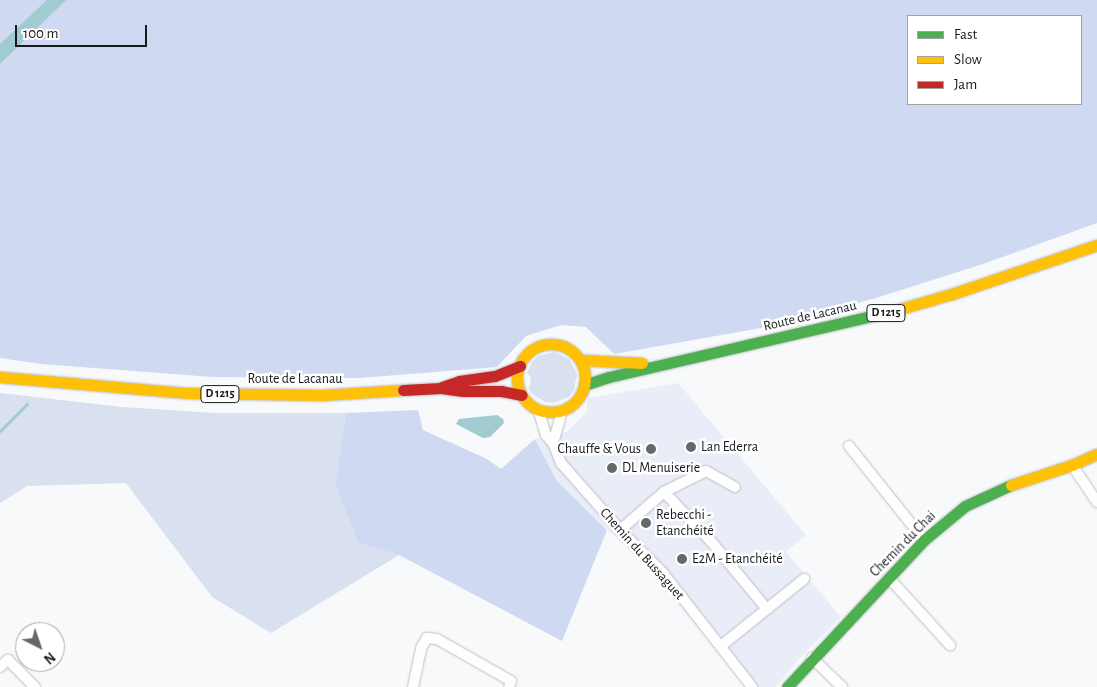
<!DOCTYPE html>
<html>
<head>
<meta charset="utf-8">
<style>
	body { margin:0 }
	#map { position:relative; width:1097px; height:687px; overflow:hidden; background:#f7f9fb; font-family:"Alegreya Sans",sans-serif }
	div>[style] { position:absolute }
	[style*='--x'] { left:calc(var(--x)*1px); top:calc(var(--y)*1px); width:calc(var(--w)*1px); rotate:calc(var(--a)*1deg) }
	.built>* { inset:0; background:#e9edf7 }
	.green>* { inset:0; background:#d9e0ef }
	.forest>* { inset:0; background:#cfd9f1 }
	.water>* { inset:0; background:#a1cad1 }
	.stream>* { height:2.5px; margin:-1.25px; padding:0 1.25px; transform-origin:1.25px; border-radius:1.25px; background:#a1cad1 }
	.roads { filter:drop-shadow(0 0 1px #bfc0c3) drop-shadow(0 0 1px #bfc0c3) }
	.street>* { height:10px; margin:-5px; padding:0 5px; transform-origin:5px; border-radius:5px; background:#fefefe }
	.fast>* { height:11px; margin:-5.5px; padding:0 5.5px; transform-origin:5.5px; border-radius:5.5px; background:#4caf50 }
	.slow>* { height:11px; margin:-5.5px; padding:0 5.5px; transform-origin:5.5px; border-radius:5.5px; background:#ffc107 }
	.slow>.ring { margin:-5.5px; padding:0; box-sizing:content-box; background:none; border:11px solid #ffc107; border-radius:50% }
	.jam>* { height:11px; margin:-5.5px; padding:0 5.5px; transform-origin:5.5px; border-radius:5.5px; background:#c62828 }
	.dots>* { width:14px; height:14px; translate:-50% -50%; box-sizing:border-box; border:2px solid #fff; border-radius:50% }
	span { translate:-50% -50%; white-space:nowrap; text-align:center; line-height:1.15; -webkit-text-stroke:5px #fff; paint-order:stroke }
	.shield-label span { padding:1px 4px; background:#fff; border:1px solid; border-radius:4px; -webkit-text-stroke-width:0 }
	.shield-label { font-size:12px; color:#18191c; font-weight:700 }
	.street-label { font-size:14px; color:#18191c }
	.poi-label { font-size:14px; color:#18191c }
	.left { translate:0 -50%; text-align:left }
	.right { translate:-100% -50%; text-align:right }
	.legend { position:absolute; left:907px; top:15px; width:175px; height:90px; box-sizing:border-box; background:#fff; border:1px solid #a3a3a4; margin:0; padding:6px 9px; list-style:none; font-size:15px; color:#18191c }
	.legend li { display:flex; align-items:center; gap:10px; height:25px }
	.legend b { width:25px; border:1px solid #a3a3a4 }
	.north { position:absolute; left:15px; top:622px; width:50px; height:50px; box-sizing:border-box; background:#fff; border:1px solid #a3a3a4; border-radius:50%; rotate:139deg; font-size:14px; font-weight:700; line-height:20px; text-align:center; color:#18191c }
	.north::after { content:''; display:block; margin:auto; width:18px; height:22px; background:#66676a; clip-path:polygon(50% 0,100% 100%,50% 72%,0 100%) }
	.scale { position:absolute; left:15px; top:25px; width:132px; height:22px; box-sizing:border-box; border:2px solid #18191c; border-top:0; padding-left:6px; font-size:15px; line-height:18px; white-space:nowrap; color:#18191c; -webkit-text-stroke:4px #fff; paint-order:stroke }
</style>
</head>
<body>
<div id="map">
	<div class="built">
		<i style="clip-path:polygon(678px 383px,806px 535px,786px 552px,841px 617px,799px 659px,776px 687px,748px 687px,657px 577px,557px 481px,535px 439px,567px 432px,586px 413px,588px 398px)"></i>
	</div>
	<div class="green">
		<i style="clip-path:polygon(554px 352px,569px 359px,577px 374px,574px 390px,569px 397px,553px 403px,545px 402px,531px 393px,528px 387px,531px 385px,530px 376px,527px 373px,532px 362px,538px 356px)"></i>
		<i style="clip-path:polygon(0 393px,122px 407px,215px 413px,346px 413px,335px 485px,358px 543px,399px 555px,271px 633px,212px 597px,126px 483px,27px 486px,0 503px)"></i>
	</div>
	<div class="forest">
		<i style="clip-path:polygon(evenodd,0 0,1097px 0,1097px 223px,983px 264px,876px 298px,767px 327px,614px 354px,586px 327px,561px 325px,526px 336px,497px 367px,360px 378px,213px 377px,41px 364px,0 358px,0 0,908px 16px,1081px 16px,1081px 104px,908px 104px,908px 16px)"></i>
		<i style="clip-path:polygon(418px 410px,423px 430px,487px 459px,501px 469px,535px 439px,557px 481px,607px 530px,562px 641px,399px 555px,358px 543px,335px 485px,346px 413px)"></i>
	</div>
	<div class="water">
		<i style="clip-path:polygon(47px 0,66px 0,0 64px,0 44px)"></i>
		<i style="clip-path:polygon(497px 415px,503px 419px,504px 423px,490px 437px,483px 438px,456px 424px,459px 419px)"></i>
	</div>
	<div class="stream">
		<i style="--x:0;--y:431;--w:38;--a:-45"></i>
	</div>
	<div class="roads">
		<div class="street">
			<i style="--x:538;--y:409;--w:27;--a:73"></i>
			<i style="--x:546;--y:435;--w:11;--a:49"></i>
			<i style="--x:553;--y:443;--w:22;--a:68"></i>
			<i style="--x:561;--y:463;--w:89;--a:48.6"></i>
			<i style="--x:620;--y:530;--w:61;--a:45"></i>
			<i style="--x:663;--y:573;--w:145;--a:52"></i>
			<i style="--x:553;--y:443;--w:26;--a:-74"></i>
			<i style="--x:560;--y:418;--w:7;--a:-98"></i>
			<i style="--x:849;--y:446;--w:120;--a:51.4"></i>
			<i style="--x:1072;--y:465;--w:45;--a:56"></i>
			<i style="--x:664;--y:492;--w:65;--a:46.2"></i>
			<i style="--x:709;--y:539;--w:91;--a:50.4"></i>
			<i style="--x:620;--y:530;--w:58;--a:-40.8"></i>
			<i style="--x:664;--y:492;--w:47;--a:-26.6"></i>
			<i style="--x:706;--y:471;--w:33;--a:29"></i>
			<i style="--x:889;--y:578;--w:91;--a:47.7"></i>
			<i style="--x:721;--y:646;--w:107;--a:-38.9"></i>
			<i style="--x:812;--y:658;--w:42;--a:44"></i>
			<i style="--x:0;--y:667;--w:11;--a:-41"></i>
			<i style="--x:8;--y:660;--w:38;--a:45"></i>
			<i style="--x:413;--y:687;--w:40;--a:-78"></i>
			<i style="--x:421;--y:648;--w:12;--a:-59"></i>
			<i style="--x:427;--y:638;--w:10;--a:6"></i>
			<i style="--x:437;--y:639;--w:85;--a:29.6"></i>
			<i style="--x:511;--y:681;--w:6;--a:108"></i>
		</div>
		<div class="fast">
			<i style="--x:584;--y:385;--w:26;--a:-18"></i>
			<i style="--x:609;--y:377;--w:292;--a:-13.1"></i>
			<i style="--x:787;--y:687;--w:201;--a:-47"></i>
			<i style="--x:924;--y:540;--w:53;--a:-39.7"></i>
			<i style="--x:965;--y:506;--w:51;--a:-24.5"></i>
		</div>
		<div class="slow">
			<i style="--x:893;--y:311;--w:61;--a:-16.1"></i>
			<i style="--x:952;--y:294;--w:153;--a:-18.7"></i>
			<i class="ring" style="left:517px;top:344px;width:57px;height:57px"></i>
			<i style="--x:581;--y:360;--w:61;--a:2.8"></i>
			<i style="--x:0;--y:377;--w:189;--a:4.9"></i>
			<i style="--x:188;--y:393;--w:134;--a:0.9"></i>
			<i style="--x:322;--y:395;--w:81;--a:-3.5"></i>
			<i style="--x:1011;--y:485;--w:64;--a:-18.2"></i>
			<i style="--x:1072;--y:465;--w:27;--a:-24"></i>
		</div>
		<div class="jam">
			<i style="--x:442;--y:387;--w:18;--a:-19"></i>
			<i style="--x:459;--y:381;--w:36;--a:-8"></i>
			<i style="--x:495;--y:376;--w:27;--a:-22"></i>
			<i style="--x:403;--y:390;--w:38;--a:-3"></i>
			<i style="--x:441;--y:388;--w:22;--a:8"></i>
			<i style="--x:463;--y:391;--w:38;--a:0"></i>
			<i style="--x:501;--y:391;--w:21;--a:11"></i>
		</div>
	</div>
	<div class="dots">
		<i style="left:691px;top:447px;background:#66676a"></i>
		<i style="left:651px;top:449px;background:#66676a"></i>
		<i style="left:612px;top:468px;background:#66676a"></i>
		<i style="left:646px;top:523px;background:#66676a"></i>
		<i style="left:682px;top:559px;background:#66676a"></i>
	</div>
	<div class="shield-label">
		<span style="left:886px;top:313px">D 1215</span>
		<span style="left:220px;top:394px">D 1215</span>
	</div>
	<div class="street-label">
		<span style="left:810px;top:316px;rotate:-13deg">Route de Lacanau</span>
		<span style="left:295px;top:379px">Route de Lacanau</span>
		<span style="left:903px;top:544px;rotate:-45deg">Chemin du Chai</span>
		<span style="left:642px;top:554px;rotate:48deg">Chemin du Bussaguet</span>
	</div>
	<div class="poi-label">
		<span class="left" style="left:701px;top:447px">Lan Ederra</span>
		<span class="right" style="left:641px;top:449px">Chauffe &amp; Vous</span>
		<span class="left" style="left:622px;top:468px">DL Menuiserie</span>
		<span class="left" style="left:656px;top:523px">Rebecchi -<br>Etanchéité</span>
		<span class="left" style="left:692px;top:559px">E2M - Etanchéité</span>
	</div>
	<ul class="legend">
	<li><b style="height:6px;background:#4caf50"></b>Fast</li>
	<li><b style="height:6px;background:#ffc107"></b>Slow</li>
	<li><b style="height:6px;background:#c62828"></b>Jam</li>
	</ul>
	<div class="north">N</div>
	<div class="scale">100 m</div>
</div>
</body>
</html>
